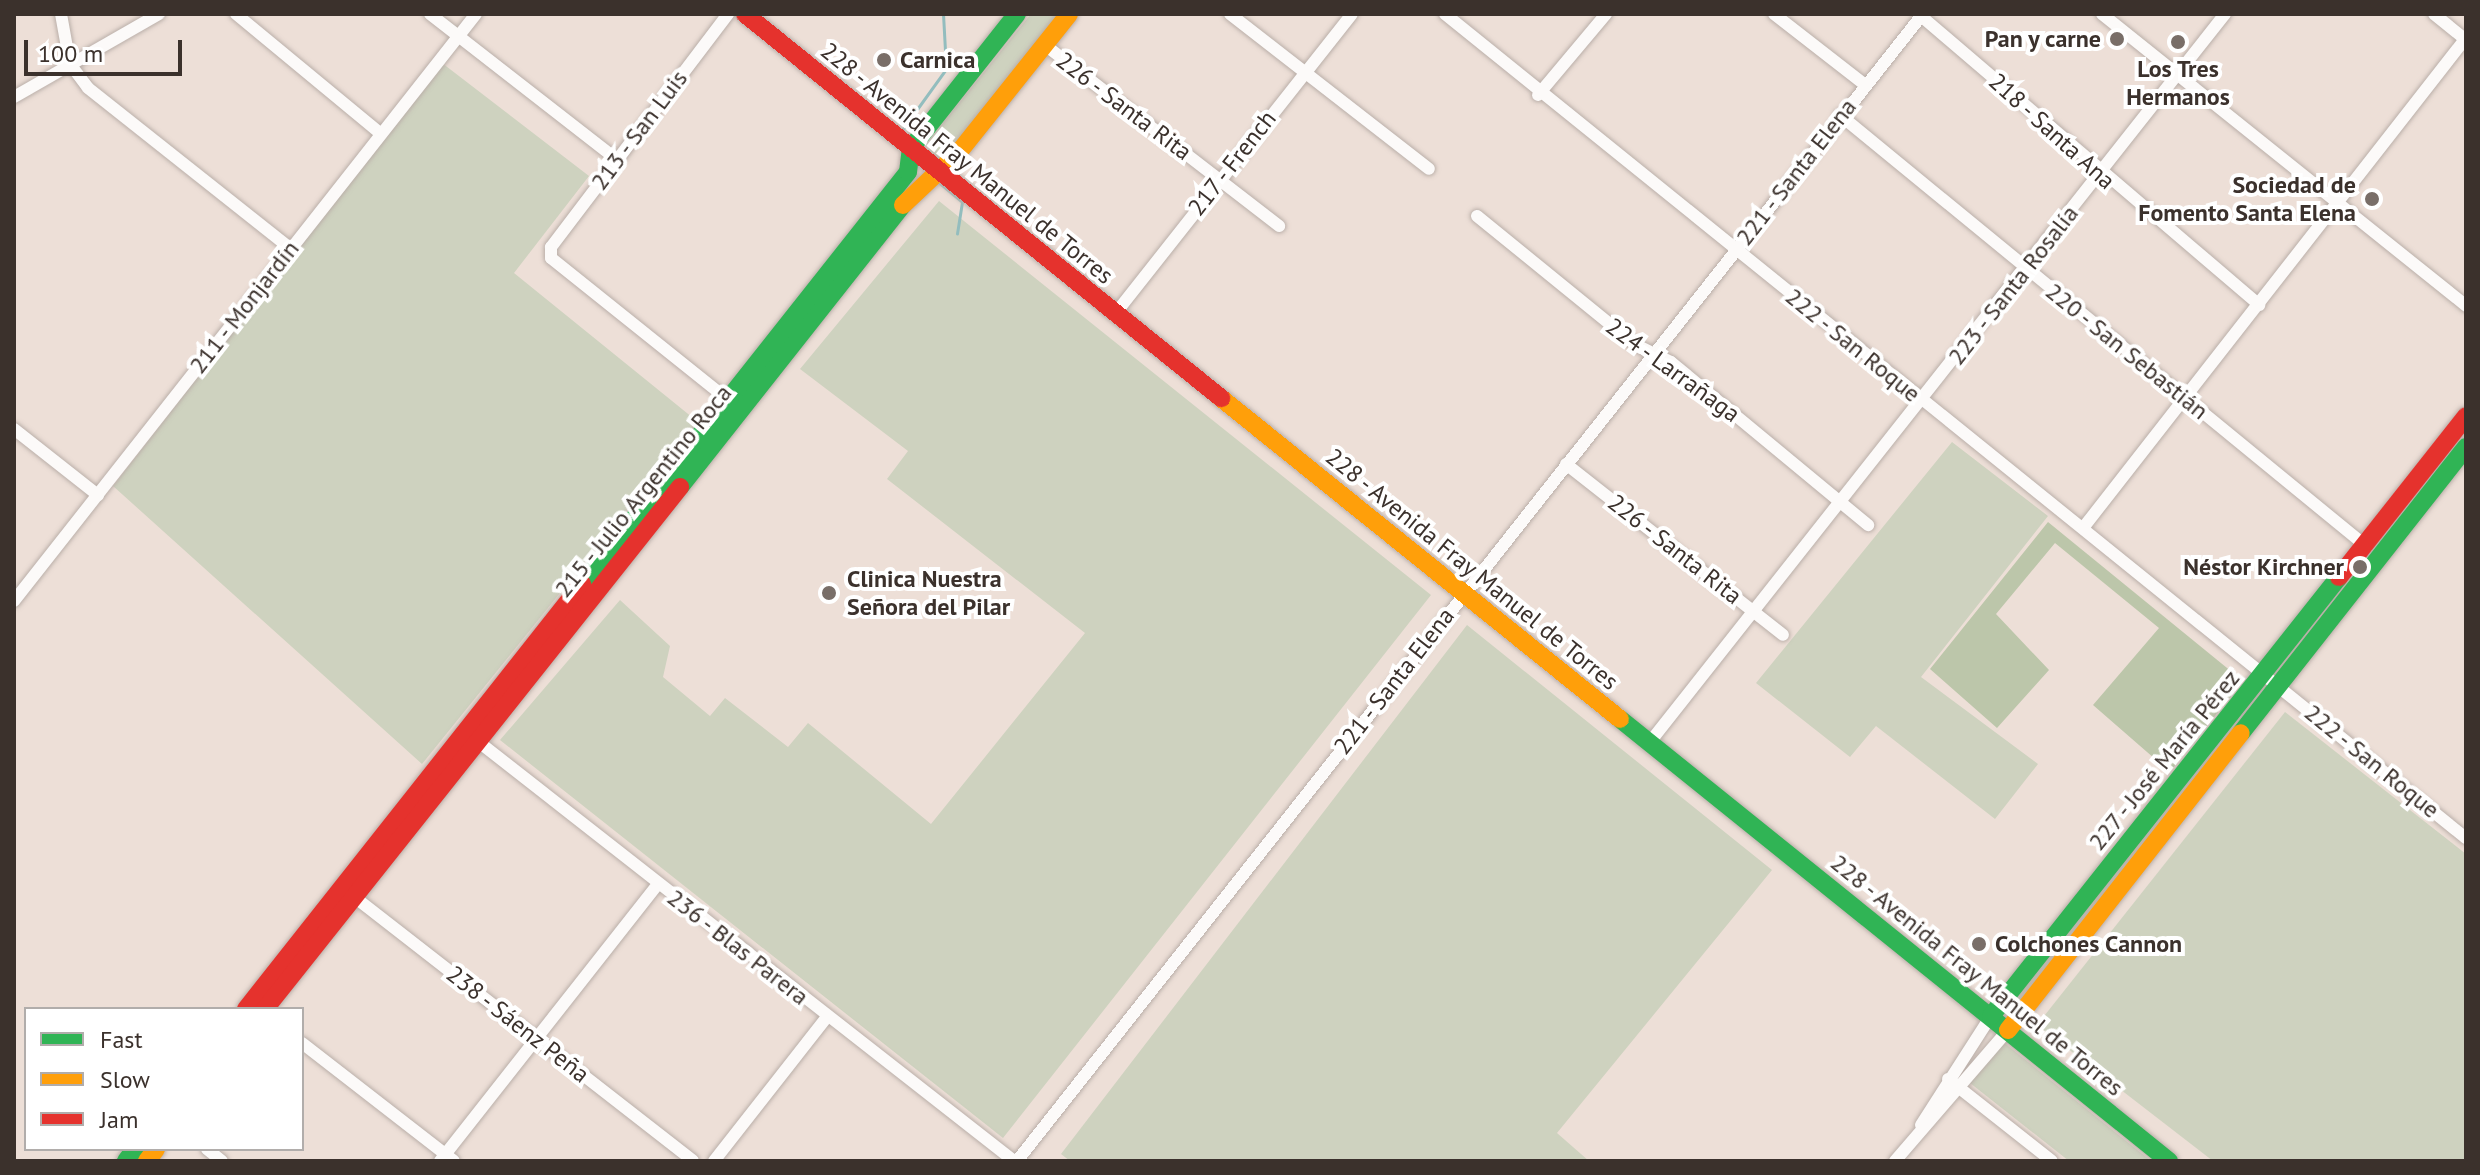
<!DOCTYPE html>
<html>
<head>
<meta charset="utf-8">
<style>
	body { margin:0 }
	#map { position:relative; width:2480px; height:1175px; overflow:hidden; background:#eddfd7; font-family:"PT Sans",sans-serif }
	div>[style] { position:absolute }
	[style*='--x'] { left:calc(var(--x)*1px); top:calc(var(--y)*1px); width:calc(var(--w)*1px); rotate:calc(var(--a)*1deg) }
	.green>* { inset:0; background:#ced2bf }
	.forest>* { inset:0; background:#bcc6aa }
	.stream>* { height:3px; margin:-1.5px; padding:0 1.5px; transform-origin:1.5px; border-radius:1.5px; background:#93bdbe }
	.roads { filter:drop-shadow(0 0 2px #baafa9) drop-shadow(0 0 2px #baafa9) }
	.street>* { height:12px; margin:-6px; padding:0 6px; transform-origin:6px; border-radius:6px; background:#fcfaf9 }
	.fast>* { height:18px; margin:-9px; padding:0 9px; transform-origin:9px; border-radius:9px; background:#30b455 }
	.slow>* { height:18px; margin:-9px; padding:0 9px; transform-origin:9px; border-radius:9px; background:#ff9f0a }
	.jam>* { height:18px; margin:-9px; padding:0 9px; transform-origin:9px; border-radius:9px; background:#e5322d }
	.dots>* { width:22px; height:22px; translate:-50% -50%; box-sizing:border-box; border:4px solid #fff; border-radius:50% }
	span { translate:-50% -50%; white-space:nowrap; text-align:center; line-height:1.15; -webkit-text-stroke:8px #fff; paint-order:stroke }
	.poi-label { font-size:24px; color:#3b312c; font-weight:700 }
	.right { translate:-100% -50%; text-align:right }
	.left { translate:0 -50%; text-align:left }
	.street-label { font-size:24px; color:#3b312c }
	.frame { position:absolute; inset:0; border:16px solid #3b312c; pointer-events:none }
	.legend { position:absolute; left:24px; top:1007px; width:280px; height:144px; box-sizing:border-box; background:#fff; border:2px solid #b1adab; margin:0; padding:10px 14px; list-style:none; font-size:24px; color:#3b312c }
	.legend li { display:flex; align-items:center; gap:16px; height:40px }
	.legend b { width:40px; border:2px solid #b1adab }
	.scale { position:absolute; left:24px; top:40px; width:158px; height:36px; box-sizing:border-box; border:4px solid #3b312c; border-top:0; padding-left:10px; font-size:24px; line-height:28px; white-space:nowrap; color:#3b312c; -webkit-text-stroke:6px #fff; paint-order:stroke }
</style>
</head>
<body>
<div id="map">
	<div class="green">
		<i style="clip-path:polygon(1031px 14px,1064px 14px,952px 155px,940px 159px,929px 152px,930px 139px)"></i>
		<i style="clip-path:polygon(442px 63px,589px 176px,514px 273px,698px 422px,422px 764px,113px 486px)"></i>
		<i style="clip-path:polygon(939px 201px,1431px 595px,1003px 1138px,500px 740px,620px 600px,670px 646px,663px 677px,710px 716px,725px 698px,788px 747px,808px 723px,931px 824px,1085px 633px,887px 479px,908px 451px,800px 369px)"></i>
		<i style="clip-path:polygon(1952px 442px,2048px 516px,1921px 677px,2038px 764px,1995px 819px,1876px 726px,1850px 757px,1756px 683px)"></i>
		<i style="clip-path:polygon(2364px 553px,2372px 560px,2283px 673px,2274px 666px)"></i>
		<i style="clip-path:polygon(1467px 625px,1772px 870px,1557px 1133px,1589px 1161px,1070px 1161px,1061px 1154px)"></i>
		<i style="clip-path:polygon(2263px 683px,2270px 688px,2013px 1013px,2006px 1007px)"></i>
		<i style="clip-path:polygon(2285px 712px,2466px 854px,2466px 1161px,2213px 1161px,2037px 1025px)"></i>
		<i style="clip-path:polygon(1997px 1037px,2151px 1161px,2069px 1161px,1965px 1079px)"></i>
	</div>
	<div class="forest">
		<i style="clip-path:polygon(2048px 522px,2243px 681px,2170px 772px,2093px 705px,2159px 628px,2055px 543px,1996px 614px,2049px 670px,1997px 728px,1930px 669px)"></i>
	</div>
	<div class="stream">
		<i style="--x:902;--y:130;--w:75;--a:-54.2"></i>
		<i style="--x:946;--y:69;--w:55;--a:-93.1"></i>
		<i style="--x:935;--y:179;--w:35;--a:40"></i>
		<i style="--x:962;--y:202;--w:32;--a:99"></i>
	</div>
	<div class="roads">
		<div class="street">
			<i style="--x:61;--y:14;--w:51;--a:79.8"></i>
			<i style="--x:70;--y:64;--w:30;--a:53"></i>
			<i style="--x:88;--y:88;--w:258;--a:38.4"></i>
			<i style="--x:236;--y:14;--w:187;--a:39.6"></i>
			<i style="--x:430;--y:14;--w:236;--a:37.9"></i>
			<i style="--x:728;--y:14;--w:293;--a:127.2"></i>
			<i style="--x:551;--y:247;--w:11;--a:90"></i>
			<i style="--x:551;--y:258;--w:231;--a:38.7"></i>
			<i style="--x:1230;--y:14;--w:252;--a:37.9"></i>
			<i style="--x:1445;--y:14;--w:1312;--a:38.91"></i>
			<i style="--x:1774;--y:14;--w:114;--a:37.9"></i>
			<i style="--x:2102;--y:14;--w:467;--a:38.7"></i>
			<i style="--x:2434;--y:14;--w:41;--a:39.1"></i>
			<i style="--x:1921;--y:16;--w:445;--a:40.5"></i>
			<i style="--x:1045;--y:45;--w:296;--a:37.7"></i>
			<i style="--x:1538;--y:95;--w:106;--a:-50"></i>
			<i style="--x:14;--y:97;--w:167;--a:-29.8"></i>
			<i style="--x:1840;--y:115;--w:681;--a:39.34"></i>
			<i style="--x:1477;--y:216;--w:205;--a:39.1"></i>
			<i style="--x:1636;--y:345;--w:39;--a:26"></i>
			<i style="--x:1671;--y:362;--w:256;--a:39.6"></i>
			<i style="--x:1115;--y:314;--w:382;--a:-51.7"></i>
			<i style="--x:14;--y:429;--w:107;--a:38.2"></i>
			<i style="--x:1566;--y:464;--w:276;--a:38.2"></i>
			<i style="--x:2083;--y:528;--w:622;--a:-51.99"></i>
			<i style="--x:14;--y:601;--w:747;--a:-51.8"></i>
			<i style="--x:475;--y:739;--w:685;--a:38.06"></i>
			<i style="--x:1650;--y:742;--w:928;--a:-51.7"></i>
			<i style="--x:348;--y:892;--w:437;--a:37.9"></i>
			<i style="--x:302;--y:1043;--w:192;--a:37.8"></i>
			<i style="--x:1948;--y:1079;--w:132;--a:38.3"></i>
			<i style="--x:1921;--y:1125;--w:130;--a:-57.3"></i>
			<i style="--x:207;--y:1149;--w:19;--a:39"></i>
			<i style="--x:440;--y:1161;--w:352;--a:-51.8"></i>
			<i style="--x:714;--y:1161;--w:183;--a:-51.9"></i>
			<i style="--x:1017;--y:1161;--w:1462;--a:-51.7"></i>
			<i style="--x:1895;--y:1161;--w:173;--a:-49.2"></i>
		</div>
		<div class="fast">
			<i style="--x:680;--y:487;--w:360;--a:-51.7"></i>
			<i style="--x:582;--y:584;--w:525;--a:-51.65"></i>
			<i style="--x:908;--y:172;--w:24;--a:-83"></i>
			<i style="--x:911;--y:148;--w:171;--a:-51.7"></i>
			<i style="--x:1620;--y:719;--w:705;--a:38.84"></i>
			<i style="--x:2241;--y:733;--w:364;--a:-51.8"></i>
			<i style="--x:1991;--y:1016;--w:560;--a:-51.6"></i>
			<i style="--x:126;--y:1161;--w:15;--a:-53"></i>
		</div>
		<div class="slow">
			<i style="--x:903;--y:205;--w:77;--a:-43.4"></i>
			<i style="--x:959;--y:152;--w:176;--a:-51.4"></i>
			<i style="--x:1221;--y:398;--w:512;--a:38.82"></i>
			<i style="--x:2008;--y:1030;--w:377;--a:-51.9"></i>
			<i style="--x:147;--y:1161;--w:15;--a:-53"></i>
		</div>
		<div class="jam">
			<i style="--x:745;--y:14;--w:612;--a:38.89"></i>
			<i style="--x:2339;--y:577;--w:205;--a:-51.7"></i>
			<i style="--x:246;--y:1009;--w:542;--a:-51.67"></i>
			<i style="--x:265;--y:1009;--w:667;--a:-51.51"></i>
		</div>
	</div>
	<div class="dots">
		<i style="left:2117px;top:39px;background:#796e68"></i>
		<i style="left:2178px;top:42px;background:#796e68"></i>
		<i style="left:884px;top:60px;background:#796e68"></i>
		<i style="left:2372px;top:199px;background:#796e68"></i>
		<i style="left:2360px;top:567px;background:#796e68"></i>
		<i style="left:829px;top:593px;background:#796e68"></i>
		<i style="left:1979px;top:944px;background:#796e68"></i>
	</div>
	<div class="poi-label">
		<span class="right" style="left:2101px;top:39px">Pan y carne</span>
		<span class="left" style="left:900px;top:60px">Carnica</span>
		<span style="left:2178px;top:83px">Los Tres<br>Hermanos</span>
		<span class="right" style="left:2356px;top:199px">Sociedad de<br>Fomento Santa Elena</span>
		<span class="right" style="left:2344px;top:567px">Néstor Kirchner</span>
		<span class="left" style="left:847px;top:593px">Clinica Nuestra<br>Señora del Pilar</span>
		<span class="left" style="left:1995px;top:944px">Colchones Cannon</span>
	</div>
	<div class="street-label">
		<span style="left:1124px;top:106px;rotate:37deg">226 - Santa Rita</span>
		<span style="left:639px;top:130px;rotate:-53deg">213 - San Luis</span>
		<span style="left:2052px;top:131px;rotate:42deg">218 - Santa Ana</span>
		<span style="left:967px;top:163px;rotate:39deg">228 - Avenida Fray Manuel de Torres</span>
		<span style="left:1232px;top:163px;rotate:-52deg">217 - French</span>
		<span style="left:1796px;top:172px;rotate:-52deg">221 - Santa Elena</span>
		<span style="left:2013px;top:285px;rotate:-52deg">223 - Santa Rosalía</span>
		<span style="left:244px;top:307px;rotate:-52deg">211 - Monjardín</span>
		<span style="left:1853px;top:345px;rotate:39deg">222 - San Roque</span>
		<span style="left:2127px;top:351px;rotate:39deg">220 - San Sebastián</span>
		<span style="left:1673px;top:370px;rotate:36deg">224 - Larrañaga</span>
		<span style="left:643px;top:491px;rotate:-51deg">215 - Julio Argentino Roca</span>
		<span style="left:1675px;top:549px;rotate:38deg">226 - Santa Rita</span>
		<span style="left:1472px;top:569px;rotate:39deg">228 - Avenida Fray Manuel de Torres</span>
		<span style="left:1394px;top:681px;rotate:-52deg">221 - Santa Elena</span>
		<span style="left:2164px;top:760px;rotate:-51deg">227 - José María Pérez</span>
		<span style="left:2372px;top:761px;rotate:39deg">222 - San Roque</span>
		<span style="left:738px;top:947px;rotate:38deg">236 - Blas Parera</span>
		<span style="left:1977px;top:975px;rotate:39deg">228 - Avenida Fray Manuel de Torres</span>
		<span style="left:518px;top:1024px;rotate:38deg">238 - Sáenz Peña</span>
	</div>
	<div class="frame"></div>
	<ul class="legend">
	<li><b style="height:10px;background:#30b455"></b>Fast</li>
	<li><b style="height:10px;background:#ff9f0a"></b>Slow</li>
	<li><b style="height:10px;background:#e5322d"></b>Jam</li>
	</ul>
	<div class="scale">100 m</div>
</div>
</body>
</html>
